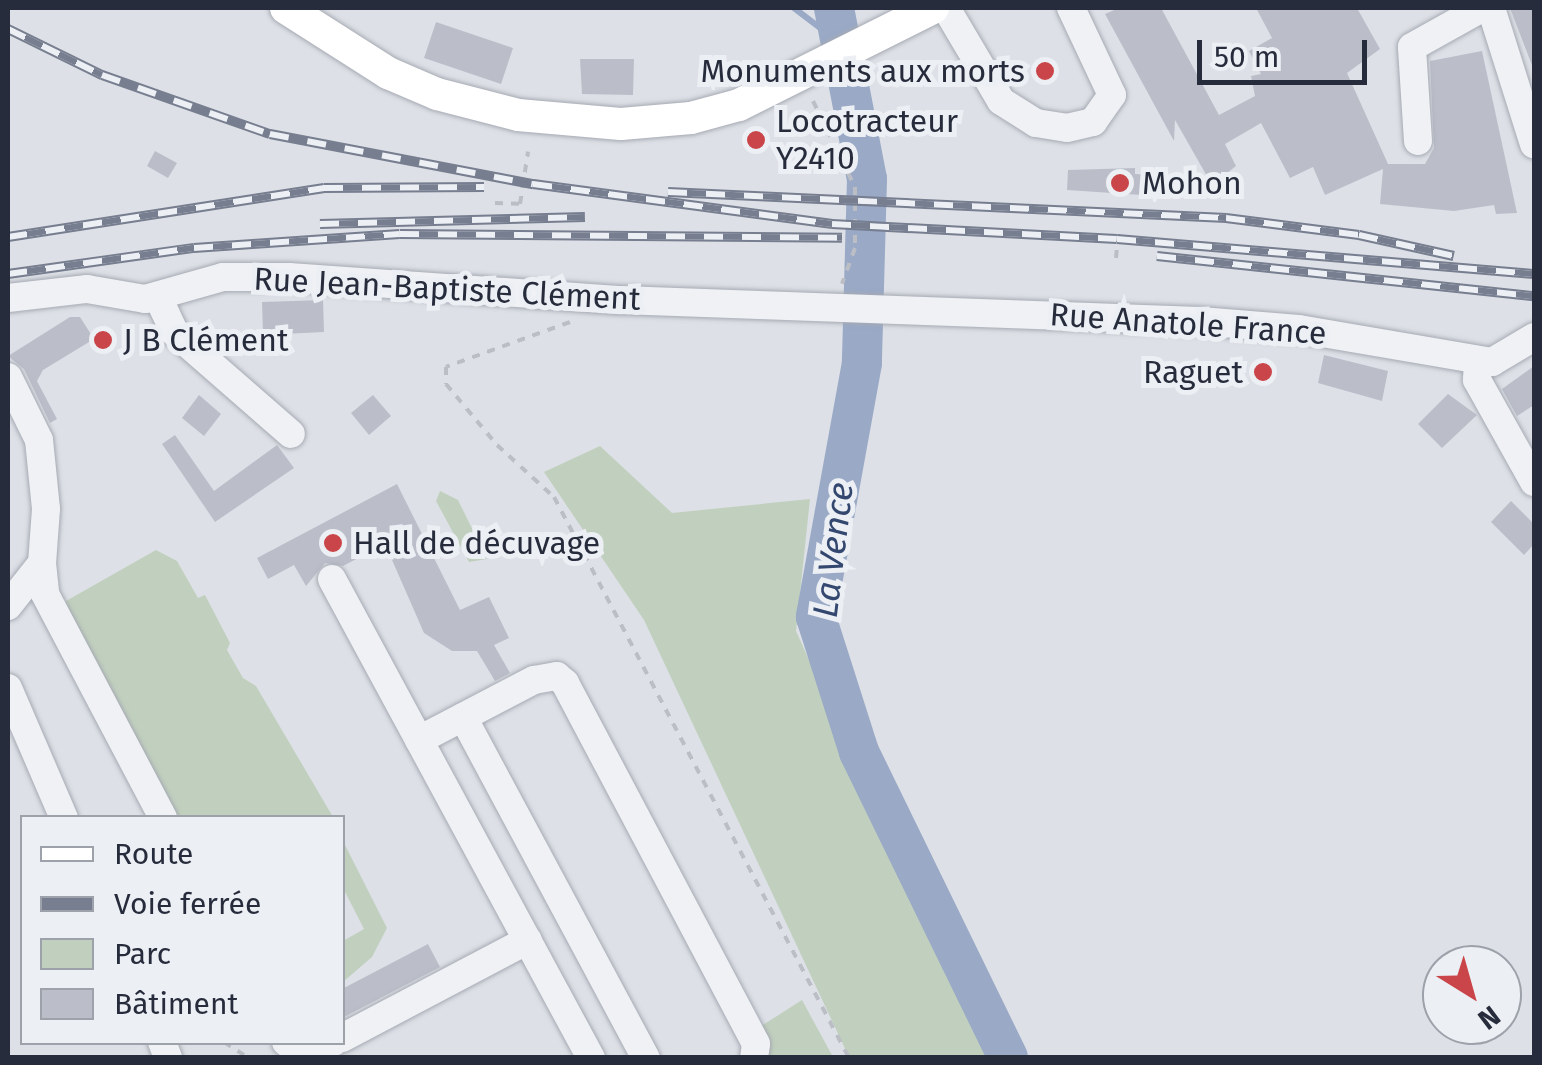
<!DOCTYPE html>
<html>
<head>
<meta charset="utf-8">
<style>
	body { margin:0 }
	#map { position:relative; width:1542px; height:1065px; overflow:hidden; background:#dde0e6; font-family:"Fira Sans",sans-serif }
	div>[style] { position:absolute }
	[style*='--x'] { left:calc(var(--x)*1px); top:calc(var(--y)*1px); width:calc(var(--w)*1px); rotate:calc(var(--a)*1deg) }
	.green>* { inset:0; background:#c1d0be }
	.stream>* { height:6px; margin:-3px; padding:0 3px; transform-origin:3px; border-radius:3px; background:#99a9c6 }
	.river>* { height:40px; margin:-20px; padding:0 20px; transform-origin:20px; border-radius:20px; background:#99a9c6 }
	.building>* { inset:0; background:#bbbec9 }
	.path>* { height:4px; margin-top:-2px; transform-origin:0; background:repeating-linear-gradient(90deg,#bcbec5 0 8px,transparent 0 16px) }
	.roads { filter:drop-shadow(0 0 2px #a6aab3) drop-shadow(0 0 2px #a6aab3) }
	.minor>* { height:28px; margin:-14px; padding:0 14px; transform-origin:14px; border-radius:14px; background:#f0f1f5 }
	.major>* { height:32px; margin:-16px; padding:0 16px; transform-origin:16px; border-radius:16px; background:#fff }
	.rail>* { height:10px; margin-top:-5px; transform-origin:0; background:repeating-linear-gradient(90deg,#eceff4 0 19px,#777e8f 0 38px); box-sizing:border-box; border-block:2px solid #777e8f }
	.dots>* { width:28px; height:28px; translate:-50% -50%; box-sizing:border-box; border:5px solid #eceff4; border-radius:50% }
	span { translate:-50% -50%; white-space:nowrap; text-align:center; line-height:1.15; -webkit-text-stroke:10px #eceff4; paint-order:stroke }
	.poi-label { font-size:32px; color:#272c3c }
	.right { translate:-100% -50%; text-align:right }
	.left { translate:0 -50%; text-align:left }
	.street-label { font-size:32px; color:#272c3c }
	.water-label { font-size:35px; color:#33476f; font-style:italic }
	.frame { position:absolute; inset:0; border:10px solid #272c3c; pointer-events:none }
	.legend { position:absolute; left:20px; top:815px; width:325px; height:230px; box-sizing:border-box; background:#eceff4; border:2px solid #9da1aa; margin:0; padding:12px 18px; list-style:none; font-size:30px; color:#272c3c }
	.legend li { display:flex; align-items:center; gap:20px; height:50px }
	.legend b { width:50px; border:2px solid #9da1aa }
	.north { position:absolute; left:1422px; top:945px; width:100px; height:100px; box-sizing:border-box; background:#eceff4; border:2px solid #9da1aa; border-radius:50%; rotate:143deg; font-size:28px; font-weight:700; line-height:40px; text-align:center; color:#272c3c }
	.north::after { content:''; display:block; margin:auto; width:35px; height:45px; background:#c94549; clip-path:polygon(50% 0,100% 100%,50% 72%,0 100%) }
	.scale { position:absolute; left:1197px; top:40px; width:170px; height:45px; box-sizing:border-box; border:5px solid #272c3c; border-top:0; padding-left:12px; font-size:30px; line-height:35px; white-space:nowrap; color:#272c3c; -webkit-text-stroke:8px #eceff4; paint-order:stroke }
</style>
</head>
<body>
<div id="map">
	<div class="green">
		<i style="clip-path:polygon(600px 446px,672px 513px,810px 499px,796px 631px,987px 1057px,849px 1057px,644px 620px,544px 472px)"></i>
		<i style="clip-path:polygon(440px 491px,458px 500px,487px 559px,469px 562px,436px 501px)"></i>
		<i style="clip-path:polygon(156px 550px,177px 561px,198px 598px,205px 595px,230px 643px,227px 650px,243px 678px,256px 686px,333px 817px,171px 817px,59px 605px)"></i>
		<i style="clip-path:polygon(343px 841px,387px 928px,372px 957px,343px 982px,343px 941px,364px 929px,343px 888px)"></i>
		<i style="clip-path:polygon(802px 1000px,833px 1057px,769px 1057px,755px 1030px)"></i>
	</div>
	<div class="stream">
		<i style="--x:794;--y:8;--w:53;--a:37.3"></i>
	</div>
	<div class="river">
		<i style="--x:834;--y:8;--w:174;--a:79.1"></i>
		<i style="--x:867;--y:179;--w:184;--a:91.6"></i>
		<i style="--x:862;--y:363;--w:258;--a:100.3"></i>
		<i style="--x:816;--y:617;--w:142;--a:72.3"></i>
		<i style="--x:859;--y:752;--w:340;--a:64"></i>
	</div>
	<div class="building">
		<i style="clip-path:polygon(1119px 8px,1161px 8px,1219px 115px,1255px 96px,1251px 76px,1261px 74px,1249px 51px,1272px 38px,1256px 8px,1357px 8px,1380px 49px,1347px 73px,1388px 164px,1425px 164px,1434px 148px,1430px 61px,1482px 51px,1517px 213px,1496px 214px,1494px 205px,1454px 211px,1380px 204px,1383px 169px,1325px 195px,1313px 167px,1290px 178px,1261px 123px,1225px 144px,1236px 166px,1212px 185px,1175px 120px,1174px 141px,1105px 14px)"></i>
		<i style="clip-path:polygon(1510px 8px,1534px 8px,1534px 68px,1533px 68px)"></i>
		<i style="clip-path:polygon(436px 22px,513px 48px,501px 84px,424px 58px)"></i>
		<i style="clip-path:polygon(580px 59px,634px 59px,633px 95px,582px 94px)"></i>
		<i style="clip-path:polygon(155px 151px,177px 163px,168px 178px,147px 166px)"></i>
		<i style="clip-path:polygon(1135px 168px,1135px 174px,1173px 176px,1172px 197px,1067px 190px,1068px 170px)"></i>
		<i style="clip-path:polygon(323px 300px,324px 332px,263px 335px,262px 302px)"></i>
		<i style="clip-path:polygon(70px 317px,80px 317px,94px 339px,43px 370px,37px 381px,57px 419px,50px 423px,24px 369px,8px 356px)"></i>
		<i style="clip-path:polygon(1324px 355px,1388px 371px,1382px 401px,1318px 383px)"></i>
		<i style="clip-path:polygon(1534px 366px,1534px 405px,1517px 416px,1502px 389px)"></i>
		<i style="clip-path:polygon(1448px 394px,1477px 415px,1442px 448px,1418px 424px)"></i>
		<i style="clip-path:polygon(199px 395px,221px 414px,204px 436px,182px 418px)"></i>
		<i style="clip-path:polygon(373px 395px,391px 416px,369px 435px,351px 413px)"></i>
		<i style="clip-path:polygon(175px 435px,214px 491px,277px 445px,294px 468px,215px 522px,162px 444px)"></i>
		<i style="clip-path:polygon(397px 484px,460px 610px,489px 597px,509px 638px,494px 645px,510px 673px,495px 681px,477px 651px,452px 651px,424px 633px,385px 544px,343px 566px,325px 563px,306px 586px,294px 565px,268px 579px,257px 558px)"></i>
		<i style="clip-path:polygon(1511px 501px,1534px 524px,1534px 544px,1524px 555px,1491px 522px)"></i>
		<i style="clip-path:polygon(428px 944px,440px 967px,342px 1018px,342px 989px)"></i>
	</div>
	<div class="path">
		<i style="--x:813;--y:101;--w:96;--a:64"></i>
		<i style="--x:855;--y:187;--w:61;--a:90"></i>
		<i style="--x:855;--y:248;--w:38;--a:110"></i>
		<i style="--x:495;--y:203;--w:25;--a:2"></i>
		<i style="--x:520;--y:204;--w:53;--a:-81.3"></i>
		<i style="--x:1118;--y:216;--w:9;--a:-84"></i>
		<i style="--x:1116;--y:258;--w:25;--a:-85"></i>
		<i style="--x:570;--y:322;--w:132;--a:160.1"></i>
		<i style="--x:446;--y:367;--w:17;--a:90"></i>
		<i style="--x:446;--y:384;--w:80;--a:50.1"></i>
		<i style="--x:497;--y:445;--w:77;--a:42.4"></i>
		<i style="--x:554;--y:497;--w:634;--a:62.26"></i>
		<i style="--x:224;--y:1042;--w:30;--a:33"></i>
	</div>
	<div class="roads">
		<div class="minor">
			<i style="--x:946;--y:8;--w:108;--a:59.4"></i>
			<i style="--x:1001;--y:101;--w:41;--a:32.2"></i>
			<i style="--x:1036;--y:123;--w:31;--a:9"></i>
			<i style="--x:1067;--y:128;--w:27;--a:-13"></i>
			<i style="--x:1093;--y:122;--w:33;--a:-55"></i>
			<i style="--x:1112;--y:95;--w:96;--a:-115.2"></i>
			<i style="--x:1491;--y:8;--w:143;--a:72.5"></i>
			<i style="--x:1418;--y:141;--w:94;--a:-93.7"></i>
			<i style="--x:1412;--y:47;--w:80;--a:-29.1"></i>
			<i style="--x:158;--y:297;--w:38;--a:65"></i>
			<i style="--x:174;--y:332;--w:155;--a:41.1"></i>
			<i style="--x:8;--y:298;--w:80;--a:-6.5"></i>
			<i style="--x:87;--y:289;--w:59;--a:9.8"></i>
			<i style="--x:145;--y:299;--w:81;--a:-15.8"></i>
			<i style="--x:223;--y:277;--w:66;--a:0"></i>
			<i style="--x:289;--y:277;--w:333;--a:4"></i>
			<i style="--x:621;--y:300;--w:579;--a:2.08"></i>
			<i style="--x:1200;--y:321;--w:99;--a:4.6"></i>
			<i style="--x:1299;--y:329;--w:196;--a:9.7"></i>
			<i style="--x:1492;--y:362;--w:49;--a:-30.8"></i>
			<i style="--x:1478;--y:361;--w:19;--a:93"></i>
			<i style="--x:1477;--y:380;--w:117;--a:60.8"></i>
			<i style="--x:8;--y:377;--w:70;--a:63.8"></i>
			<i style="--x:39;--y:440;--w:69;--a:84.2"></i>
			<i style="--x:46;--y:509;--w:54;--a:94.2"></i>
			<i style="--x:42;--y:563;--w:55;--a:128.3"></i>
			<i style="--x:42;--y:563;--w:31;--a:84"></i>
			<i style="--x:45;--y:594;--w:253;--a:62.2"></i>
			<i style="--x:332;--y:579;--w:545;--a:61.6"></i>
			<i style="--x:8;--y:688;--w:142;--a:66.7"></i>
			<i style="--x:463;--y:717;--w:387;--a:61.8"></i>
			<i style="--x:419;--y:740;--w:130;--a:-27.6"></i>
			<i style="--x:534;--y:680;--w:23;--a:-10"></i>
			<i style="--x:557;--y:676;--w:11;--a:41"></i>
			<i style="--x:565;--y:683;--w:408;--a:62.1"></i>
			<i style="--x:756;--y:1044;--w:14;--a:98"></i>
			<i style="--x:342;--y:1038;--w:210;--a:-27.8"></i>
			<i style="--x:162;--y:1042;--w:17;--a:69"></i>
			<i style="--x:286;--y:1042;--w:20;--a:37"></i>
			<i style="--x:302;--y:1054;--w:34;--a:-21"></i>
		</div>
		<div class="major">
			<i style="--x:286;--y:8;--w:121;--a:32.5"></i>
			<i style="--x:388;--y:73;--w:53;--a:23.2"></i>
			<i style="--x:437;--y:94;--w:84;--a:14.5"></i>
			<i style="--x:518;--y:115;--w:103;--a:5"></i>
			<i style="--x:621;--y:124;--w:70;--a:-4.9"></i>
			<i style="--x:691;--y:118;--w:50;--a:-15.2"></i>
			<i style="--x:739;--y:105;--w:217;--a:-26.6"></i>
		</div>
	</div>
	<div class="rail">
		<i style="--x:8;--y:29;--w:105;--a:26.1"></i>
		<i style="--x:102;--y:75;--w:178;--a:19.4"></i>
		<i style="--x:270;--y:134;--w:268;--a:10.8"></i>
		<i style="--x:533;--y:184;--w:302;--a:7.6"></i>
		<i style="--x:832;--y:224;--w:285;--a:3"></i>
		<i style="--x:1117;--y:239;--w:418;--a:4.8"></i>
		<i style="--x:668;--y:192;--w:559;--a:2.67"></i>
		<i style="--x:1226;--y:218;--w:134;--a:7.3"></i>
		<i style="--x:1359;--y:235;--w:97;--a:12.5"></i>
		<i style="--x:320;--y:224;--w:265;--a:-1.5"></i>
		<i style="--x:8;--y:237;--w:320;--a:-8.8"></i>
		<i style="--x:324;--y:188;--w:160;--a:-0.4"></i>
		<i style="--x:1157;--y:256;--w:379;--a:6.1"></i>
		<i style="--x:8;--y:274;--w:188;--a:-8"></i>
		<i style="--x:194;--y:248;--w:206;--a:-3.9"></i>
		<i style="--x:400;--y:234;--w:442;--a:0.5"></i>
	</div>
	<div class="dots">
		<i style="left:1045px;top:71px;background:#c94549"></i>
		<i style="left:756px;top:140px;background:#c94549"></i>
		<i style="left:1120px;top:183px;background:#c94549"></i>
		<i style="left:103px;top:340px;background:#c94549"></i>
		<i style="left:1263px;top:372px;background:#c94549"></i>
		<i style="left:333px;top:543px;background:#c94549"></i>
	</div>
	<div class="poi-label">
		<span class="right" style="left:1025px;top:71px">Monuments aux morts</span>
		<span class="left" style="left:776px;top:140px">Locotracteur<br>Y2410</span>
		<span class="left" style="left:1142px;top:183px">Mohon</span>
		<span class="left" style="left:123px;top:340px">J B Clément</span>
		<span class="right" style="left:1243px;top:372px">Raguet</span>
		<span class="left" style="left:353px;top:543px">Hall de décuvage</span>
	</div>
	<div class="street-label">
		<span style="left:447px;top:289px;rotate:3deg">Rue Jean-Baptiste Clément</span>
		<span style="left:1188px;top:324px;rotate:4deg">Rue Anatole France</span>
	</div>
	<div class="water-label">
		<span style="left:833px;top:550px;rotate:-83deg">La Vence</span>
	</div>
	<div class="frame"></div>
	<ul class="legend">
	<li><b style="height:12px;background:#fff"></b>Route</li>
	<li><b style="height:12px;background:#777e8f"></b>Voie ferrée</li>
	<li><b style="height:28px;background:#c1d0be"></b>Parc</li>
	<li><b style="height:28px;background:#bbbec9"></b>Bâtiment</li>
	</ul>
	<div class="north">N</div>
	<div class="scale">50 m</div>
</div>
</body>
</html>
